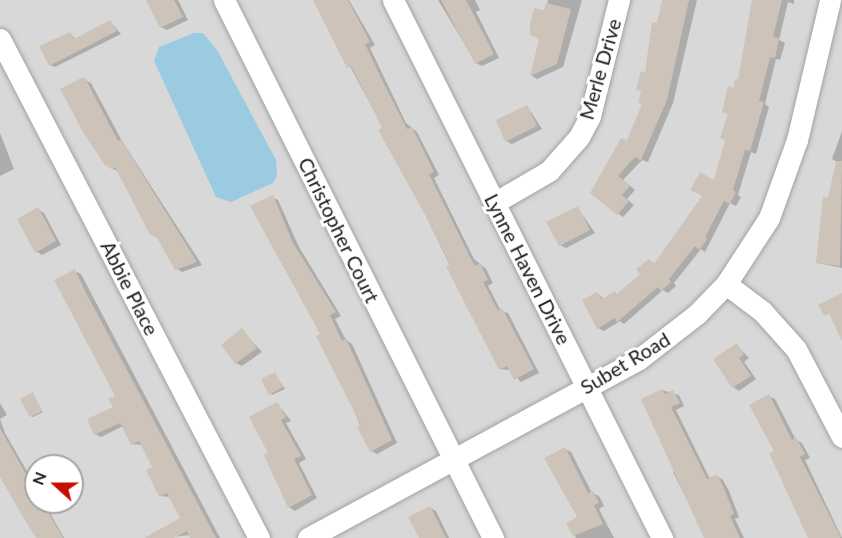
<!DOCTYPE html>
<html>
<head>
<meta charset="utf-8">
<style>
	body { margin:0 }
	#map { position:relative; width:842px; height:538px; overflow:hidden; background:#eeeadf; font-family:Lato,sans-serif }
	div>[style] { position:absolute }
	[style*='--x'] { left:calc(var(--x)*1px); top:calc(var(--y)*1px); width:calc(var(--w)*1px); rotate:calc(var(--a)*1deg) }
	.residential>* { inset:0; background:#d9d8d8 }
	.water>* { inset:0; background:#9bcbe0 }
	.shadow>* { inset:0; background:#0003 }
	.building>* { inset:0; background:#cec3b8 }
	.roads { filter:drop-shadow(0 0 2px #a2a2a2) drop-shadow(0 0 2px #a2a2a2) }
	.street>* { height:21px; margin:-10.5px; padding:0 10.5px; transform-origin:10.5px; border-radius:10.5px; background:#fff }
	span { translate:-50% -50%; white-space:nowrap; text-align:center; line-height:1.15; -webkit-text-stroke:6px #fff; paint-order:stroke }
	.street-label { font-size:20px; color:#1b1b1b }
	.north { position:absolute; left:24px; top:454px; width:60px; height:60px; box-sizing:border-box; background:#fff; border:2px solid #a4a4a4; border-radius:50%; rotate:291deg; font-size:16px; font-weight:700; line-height:24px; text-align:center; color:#1b1b1b }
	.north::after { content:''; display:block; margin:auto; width:21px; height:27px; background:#c60e00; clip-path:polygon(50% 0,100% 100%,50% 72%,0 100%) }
</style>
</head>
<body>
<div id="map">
	<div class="residential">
		<i style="clip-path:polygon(evenodd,0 0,842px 0,842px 538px,0 538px,0 0,36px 466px,72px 466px,72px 502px,36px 502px,36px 466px)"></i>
	</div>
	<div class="water">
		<i style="clip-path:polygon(194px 33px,203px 33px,217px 50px,276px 160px,277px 175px,273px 183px,231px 202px,216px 197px,154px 61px,159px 47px)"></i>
	</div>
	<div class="shadow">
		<i style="clip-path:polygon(148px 0,178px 0,188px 20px,167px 30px,161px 27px)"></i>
		<i style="clip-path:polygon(314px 0,349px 0,375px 45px,370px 48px,406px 123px,417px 132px,439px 175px,434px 178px,474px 259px,486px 269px,493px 283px,488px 286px,501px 311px,508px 313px,539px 373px,521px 382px,510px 370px,500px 369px,384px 129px)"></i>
		<i style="clip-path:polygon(438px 0,475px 0,480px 10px,476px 12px,499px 58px,482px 66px,476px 63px)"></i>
		<i style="clip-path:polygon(548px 0,582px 0,563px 67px,537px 79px,532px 76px)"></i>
		<i style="clip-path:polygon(664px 0,697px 0,673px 103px,648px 162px,642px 160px,623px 180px,635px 190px,627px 199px,634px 205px,623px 217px,592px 193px,627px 142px,643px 104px)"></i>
		<i style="clip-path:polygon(754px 0,794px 0,794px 4px,788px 2px,779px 40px,785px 43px,780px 60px,776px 59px,765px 104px,769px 107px,756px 154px,751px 152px,738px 195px,741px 197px,736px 206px,730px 203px,705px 252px,701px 249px,674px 283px,676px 286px,668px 293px,663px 290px,624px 324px,620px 321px,604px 331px,598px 328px,597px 293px,604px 299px,618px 295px,643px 274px,649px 261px,656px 264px,714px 182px,727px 140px)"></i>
		<i style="clip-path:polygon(110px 21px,121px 34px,55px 67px,50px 65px,70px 34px,77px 40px)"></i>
		<i style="clip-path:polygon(85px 80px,91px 83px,122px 141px,202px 265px,182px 272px,176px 268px,158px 238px,151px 234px,118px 172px,112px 168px)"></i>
		<i style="clip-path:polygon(527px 106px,542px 129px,512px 144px,506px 141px)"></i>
		<i style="clip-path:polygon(842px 131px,842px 268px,818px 263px,837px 162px,832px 159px)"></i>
		<i style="clip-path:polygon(0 133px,14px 169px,0 176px)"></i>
		<i style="clip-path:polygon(272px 197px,278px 200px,299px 247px,341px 316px,335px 319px,346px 340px,352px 344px,397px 443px,377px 454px,371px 451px,322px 335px)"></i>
		<i style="clip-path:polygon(578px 208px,595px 233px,566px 248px,560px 245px)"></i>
		<i style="clip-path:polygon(38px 209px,44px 213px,61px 245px,42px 255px,36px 251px)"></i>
		<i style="clip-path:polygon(75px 271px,81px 274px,220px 538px,192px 538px,190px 535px,162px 538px,182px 519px,171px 497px,160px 496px,154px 467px,143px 445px,132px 444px,123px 426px,101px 437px,95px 434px,115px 408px,117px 396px)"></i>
		<i style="clip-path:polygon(242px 330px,262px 352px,242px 366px,236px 363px)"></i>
		<i style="clip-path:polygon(737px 345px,749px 358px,744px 362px,756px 379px,739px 391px,733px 387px)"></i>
		<i style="clip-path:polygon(275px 374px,285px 389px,272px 395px,270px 393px)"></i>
		<i style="clip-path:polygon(662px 390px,679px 395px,684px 406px,676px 410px,710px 479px,717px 476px,723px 480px,729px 491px,739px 517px,735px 519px,744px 538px,706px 538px,673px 472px,678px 470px)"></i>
		<i style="clip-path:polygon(32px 394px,43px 412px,33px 417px,31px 416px)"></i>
		<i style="clip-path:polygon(769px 396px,775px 399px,796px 440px,802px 443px,810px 458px,805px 460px,842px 538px,816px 538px,776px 452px)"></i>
		<i style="clip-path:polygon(0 403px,7px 415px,0 419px,5px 433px,36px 487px,36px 502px,44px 502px,64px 538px,37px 538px,0 472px)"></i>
		<i style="clip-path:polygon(277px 403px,291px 421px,286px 423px,306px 459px,299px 463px,317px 498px,295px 511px,289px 507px,266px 455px,270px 453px)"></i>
		<i style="clip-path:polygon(565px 449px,571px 452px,592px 493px,599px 496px,604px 506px,599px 509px,614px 538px,576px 538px,568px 523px,579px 518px)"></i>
		<i style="clip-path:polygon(430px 508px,436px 511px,449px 538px,420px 538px)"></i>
	</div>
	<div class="building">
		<i style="clip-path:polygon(146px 0,174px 0,183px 17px,160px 28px)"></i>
		<i style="clip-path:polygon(313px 0,348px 0,370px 42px,365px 44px,384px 84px,407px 129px,412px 127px,434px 172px,429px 174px,469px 255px,475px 266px,480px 263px,488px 280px,483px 282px,498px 311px,502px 308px,534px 369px,514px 380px,507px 366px,499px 370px,453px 280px,446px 266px,450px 264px,427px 218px,378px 130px,382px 128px,364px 91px,351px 66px,347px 68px)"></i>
		<i style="clip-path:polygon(441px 0,466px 0,494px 54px,475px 64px)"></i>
		<i style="clip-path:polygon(662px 0,689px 0,667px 100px,641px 160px,635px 157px,618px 176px,630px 186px,622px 195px,629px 201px,617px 215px,590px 193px,621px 138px,627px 140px,642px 104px,638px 103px,641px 91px,636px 90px,641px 71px,645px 72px,652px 22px,657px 23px)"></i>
		<i style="clip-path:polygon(752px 0,782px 0,773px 37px,779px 38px,775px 58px,770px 57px,759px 101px,764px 102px,750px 151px,745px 150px,733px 190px,736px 192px,730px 204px,724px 201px,705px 237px,707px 239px,699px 250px,695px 246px,669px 279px,671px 282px,661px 291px,658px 287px,617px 322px,615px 318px,597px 329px,582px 300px,597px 292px,602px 299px,615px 291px,617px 294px,640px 274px,636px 269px,649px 259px,654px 264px,702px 196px,690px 190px,700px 172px,714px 180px,725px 140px,720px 138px,728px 114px,722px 112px,728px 86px,733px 88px,735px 79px,738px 79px)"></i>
		<i style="clip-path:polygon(546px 3px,571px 9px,557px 64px,530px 76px,539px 39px,530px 35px,530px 24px,534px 8px,544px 10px)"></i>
		<i style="clip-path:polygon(110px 20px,117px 31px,49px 66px,39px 46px,70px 32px,74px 39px)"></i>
		<i style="clip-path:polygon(81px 78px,85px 78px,118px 141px,121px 140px,197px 262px,175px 270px,156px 236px,150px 235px,115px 167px,111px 169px,104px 164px,83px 132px,60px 89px)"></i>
		<i style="clip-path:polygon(527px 105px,537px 126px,505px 142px,496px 120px)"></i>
		<i style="clip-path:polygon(836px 161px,842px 161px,840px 266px,816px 263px,823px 197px,828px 198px)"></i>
		<i style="clip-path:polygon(273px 195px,293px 243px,336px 312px,330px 315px,342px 341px,346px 339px,392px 440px,370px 452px,357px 427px,361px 425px,316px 336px,320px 334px,250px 206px)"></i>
		<i style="clip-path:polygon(578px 206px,590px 230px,559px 246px,546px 222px)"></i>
		<i style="clip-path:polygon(38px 207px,56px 241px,35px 253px,17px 219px)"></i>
		<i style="clip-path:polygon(75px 269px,84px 289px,216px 538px,190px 538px,187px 531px,174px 538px,144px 538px,180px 518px,167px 493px,159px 497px,146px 470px,152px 467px,139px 441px,131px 445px,120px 423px,94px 435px,87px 419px,113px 407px,108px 399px,115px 396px,54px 280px)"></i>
		<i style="clip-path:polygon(842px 293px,842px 341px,829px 314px,824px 316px,818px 305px)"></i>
		<i style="clip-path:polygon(242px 328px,257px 348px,235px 364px,221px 345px)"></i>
		<i style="clip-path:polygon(737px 343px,744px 354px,739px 358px,751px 376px,732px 388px,713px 359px)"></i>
		<i style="clip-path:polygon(275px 372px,283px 387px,269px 395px,261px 379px)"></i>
		<i style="clip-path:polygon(662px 389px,665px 394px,673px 390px,680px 403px,671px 407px,707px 479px,717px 474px,723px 486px,734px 514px,730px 516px,740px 538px,704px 538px,641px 399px)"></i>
		<i style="clip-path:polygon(33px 392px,42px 411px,30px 417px,20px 399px)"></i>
		<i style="clip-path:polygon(769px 394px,792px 440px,796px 437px,805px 454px,800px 457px,841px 538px,808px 538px,769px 453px,774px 451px,749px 405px)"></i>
		<i style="clip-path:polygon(277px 402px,286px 417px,281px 420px,301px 456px,294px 459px,312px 495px,288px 508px,264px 455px,268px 453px,249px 417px)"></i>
		<i style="clip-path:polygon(0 428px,36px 492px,36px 502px,42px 502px,63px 538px,36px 538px,20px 512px,0 477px)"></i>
		<i style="clip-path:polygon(565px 447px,588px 493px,593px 491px,599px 503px,594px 505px,603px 524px,573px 536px,566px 523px,577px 517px,544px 458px)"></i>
		<i style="clip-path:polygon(430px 506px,446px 538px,419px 538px,408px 517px)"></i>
	</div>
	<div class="roads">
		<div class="street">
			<i style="--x:224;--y:0;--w:602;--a:63.43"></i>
			<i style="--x:393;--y:0;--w:602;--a:63.43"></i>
			<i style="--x:0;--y:39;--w:562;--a:62.57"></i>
			<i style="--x:494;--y:203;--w:64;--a:-30.2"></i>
			<i style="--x:549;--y:171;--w:45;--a:-48.6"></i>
			<i style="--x:579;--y:137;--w:24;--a:-62"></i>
			<i style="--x:590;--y:116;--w:120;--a:-76"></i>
			<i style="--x:726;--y:284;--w:45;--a:36.9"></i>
			<i style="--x:762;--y:311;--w:51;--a:48.2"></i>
			<i style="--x:796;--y:349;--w:99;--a:62.4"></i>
			<i style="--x:308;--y:538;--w:376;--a:-28.4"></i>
			<i style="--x:639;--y:359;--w:73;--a:-37.8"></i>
			<i style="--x:697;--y:314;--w:42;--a:-46"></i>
			<i style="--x:726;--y:284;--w:79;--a:-56.9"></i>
			<i style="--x:769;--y:218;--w:83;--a:-70.3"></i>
			<i style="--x:797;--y:140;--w:144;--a:-76.7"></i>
		</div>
	</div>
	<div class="street-label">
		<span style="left:600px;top:69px;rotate:-74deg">Merle Drive</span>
		<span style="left:339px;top:230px;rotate:64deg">Christopher Court</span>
		<span style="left:528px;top:269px;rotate:63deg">Lynne Haven Drive</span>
		<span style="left:130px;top:288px;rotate:63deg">Abbie Place</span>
		<span style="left:625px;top:363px;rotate:-31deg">Subet Road</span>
	</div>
	<div class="north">N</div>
</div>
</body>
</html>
